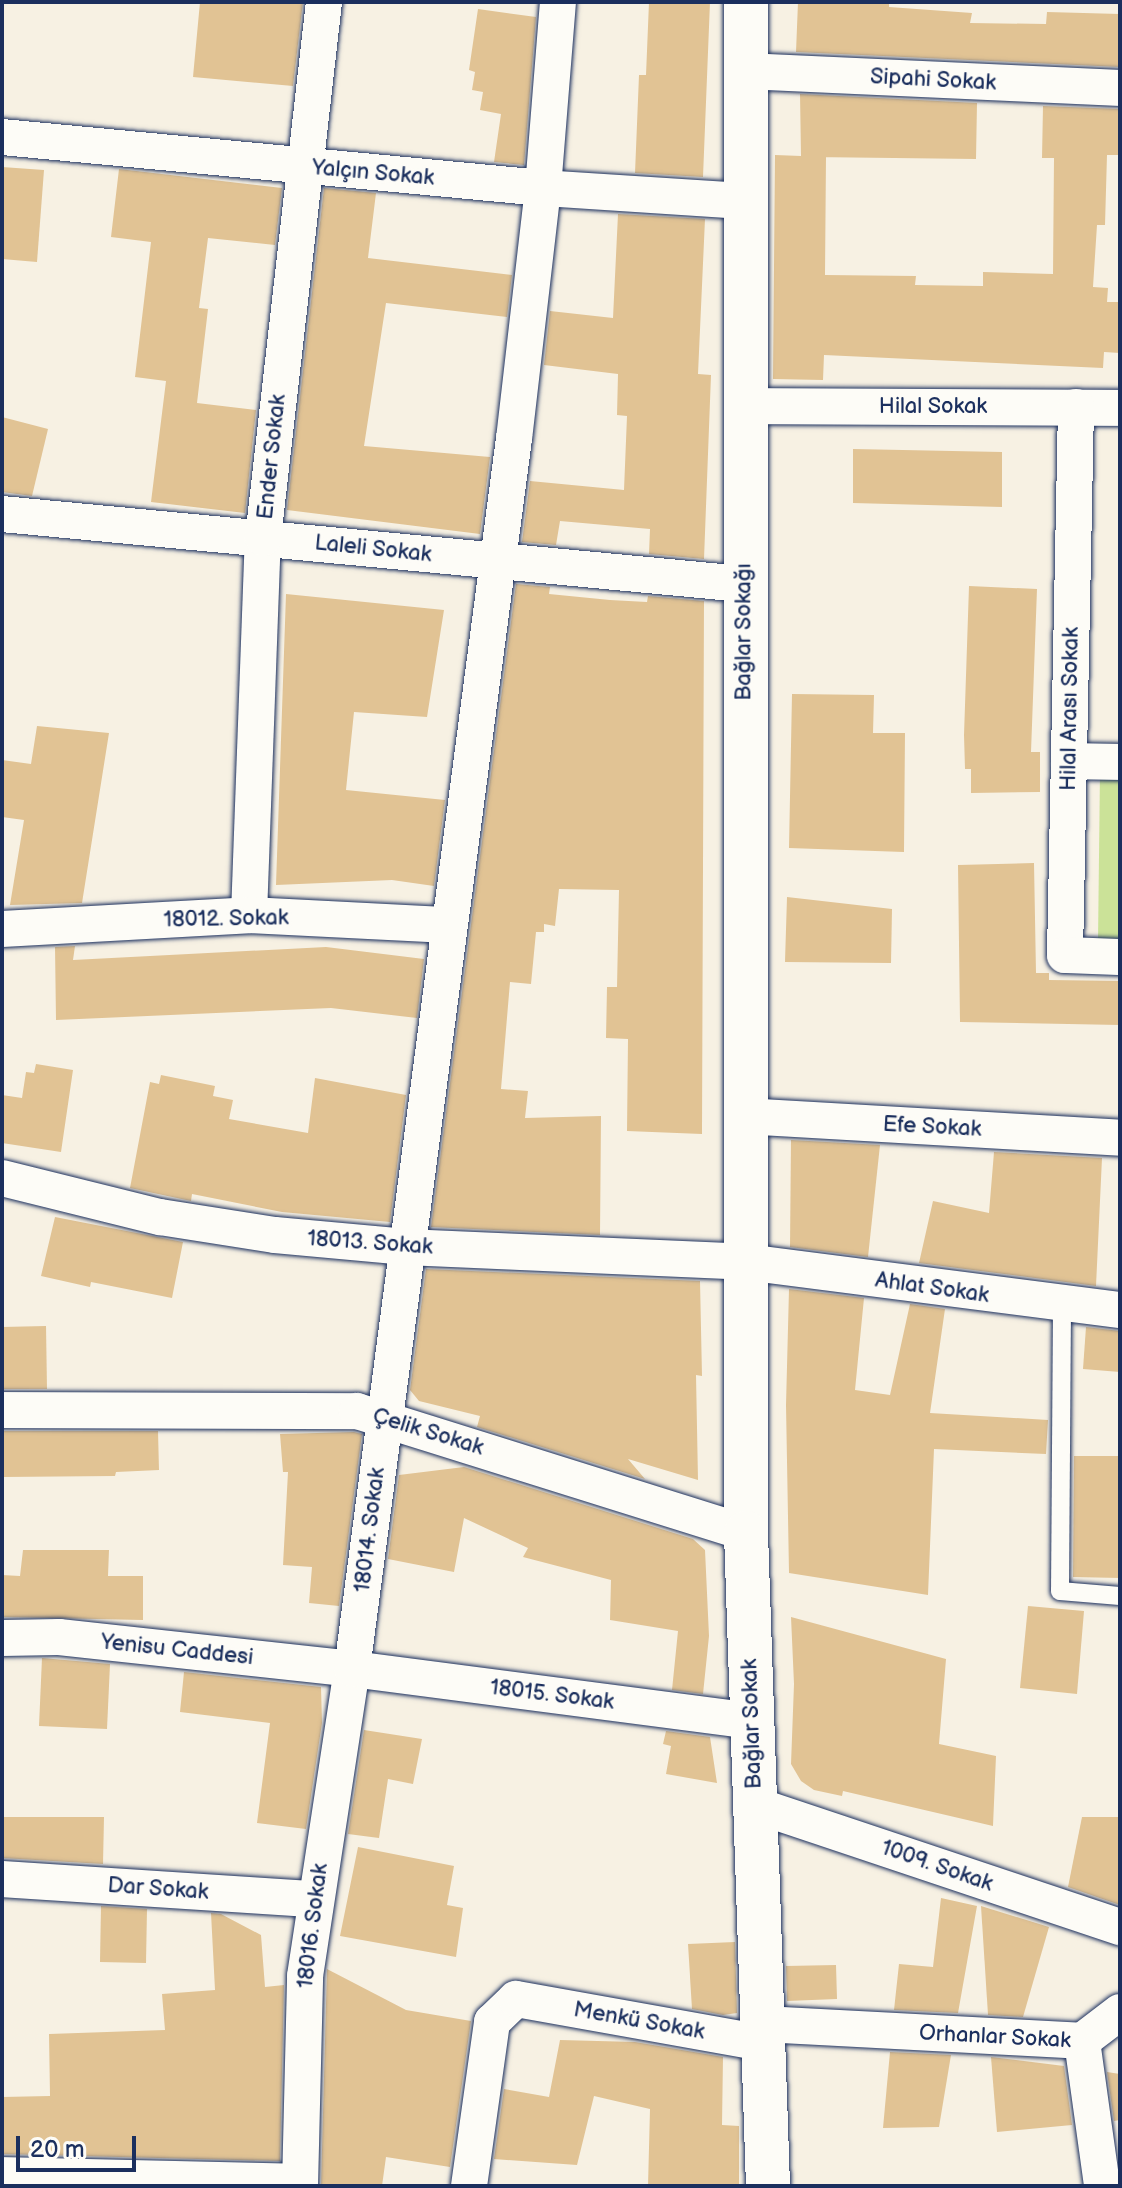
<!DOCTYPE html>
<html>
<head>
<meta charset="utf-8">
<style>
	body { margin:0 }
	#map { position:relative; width:1122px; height:2188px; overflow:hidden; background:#f7f1e3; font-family:"Balsamiq Sans",sans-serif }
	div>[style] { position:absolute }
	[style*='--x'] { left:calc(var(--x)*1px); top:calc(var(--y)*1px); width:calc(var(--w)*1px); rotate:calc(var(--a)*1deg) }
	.green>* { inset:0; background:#cbe298 }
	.building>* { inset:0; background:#e1c394 }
	.roads { filter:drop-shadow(0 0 2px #1b2f5e) drop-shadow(0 0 2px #1b2f5e) }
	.service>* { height:18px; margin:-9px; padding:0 9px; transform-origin:9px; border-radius:9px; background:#fdfcf7 }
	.minor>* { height:36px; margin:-18px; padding:0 18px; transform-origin:18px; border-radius:18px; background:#fdfcf7 }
	.secondary>* { height:44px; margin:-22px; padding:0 22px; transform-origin:22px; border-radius:22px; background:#fdfcf7 }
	span { translate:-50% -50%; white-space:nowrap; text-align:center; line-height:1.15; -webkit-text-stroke:6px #fdfcf7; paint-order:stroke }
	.street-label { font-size:22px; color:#1b2f5e }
	.frame { position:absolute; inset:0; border:4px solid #1b2f5e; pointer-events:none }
	.scale { position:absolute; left:16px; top:2136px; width:120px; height:36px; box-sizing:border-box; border:4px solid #1b2f5e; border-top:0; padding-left:10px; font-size:24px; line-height:28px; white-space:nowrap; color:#1b2f5e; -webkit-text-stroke:6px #fdfcf7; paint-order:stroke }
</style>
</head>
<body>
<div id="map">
	<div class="green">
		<i style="clip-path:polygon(1100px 771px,1120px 771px,1120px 941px,1098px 941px)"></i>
	</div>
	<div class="building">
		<i style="clip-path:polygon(200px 2px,303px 2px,293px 86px,193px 77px)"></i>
		<i style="clip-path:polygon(649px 2px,710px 2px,703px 177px,635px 173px,639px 75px,646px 75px)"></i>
		<i style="clip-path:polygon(798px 2px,889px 2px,889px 7px,972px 13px,970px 23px,1046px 24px,1047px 12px,1120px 14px,1120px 67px,796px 52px)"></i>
		<i style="clip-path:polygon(478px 9px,536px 17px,524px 165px,494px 162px,501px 114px,480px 110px,483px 92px,472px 90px,475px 72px,469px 70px)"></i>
		<i style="clip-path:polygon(800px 94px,977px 103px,976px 159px,812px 157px,826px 157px,825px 275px,916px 276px,915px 285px,983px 286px,983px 272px,1053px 274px,1054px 158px,1042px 158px,1043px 106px,1120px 109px,1120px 155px,1107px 155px,1105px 225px,1097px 225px,1093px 287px,1108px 288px,1107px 302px,1120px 302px,1120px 353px,1104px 352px,1103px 368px,824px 355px,823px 380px,773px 379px,775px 155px,801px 156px)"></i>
		<i style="clip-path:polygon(2px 167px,44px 170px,37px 262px,2px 259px)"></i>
		<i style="clip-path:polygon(119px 169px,282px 188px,275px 245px,208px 238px,199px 308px,208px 309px,197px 403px,256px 410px,245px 513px,151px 502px,166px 381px,135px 377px,151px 242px,111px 237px)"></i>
		<i style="clip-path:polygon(324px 188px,376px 193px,368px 258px,512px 275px,507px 317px,386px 303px,364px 446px,490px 457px,480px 534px,287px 510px)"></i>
		<i style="clip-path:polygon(618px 214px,705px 219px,698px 374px,711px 375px,704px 559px,649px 554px,650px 529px,560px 521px,556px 545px,522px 542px,530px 481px,624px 490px,627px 416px,617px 415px,618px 374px,544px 365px,550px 311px,613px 318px)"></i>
		<i style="clip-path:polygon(2px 417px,48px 429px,32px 496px,2px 492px)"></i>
		<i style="clip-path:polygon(853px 449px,1002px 452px,1002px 507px,853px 503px)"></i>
		<i style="clip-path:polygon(516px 584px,550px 587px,549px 594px,610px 600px,647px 602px,648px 596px,704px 601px,702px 1134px,627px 1131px,628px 1039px,606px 1038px,607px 987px,617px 987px,619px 890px,559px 889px,555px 926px,544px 924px,544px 932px,536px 932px,531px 984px,510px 982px,501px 1089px,528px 1091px,525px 1118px,601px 1116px,600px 1235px,431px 1227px)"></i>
		<i style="clip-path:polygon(969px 586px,1037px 589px,1031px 752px,1040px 752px,1040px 792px,971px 793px,971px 769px,965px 769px,964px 735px)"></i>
		<i style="clip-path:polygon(286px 594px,444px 610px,427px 717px,354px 712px,346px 790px,445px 800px,434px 886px,392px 880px,276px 885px)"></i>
		<i style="clip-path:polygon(792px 694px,874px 695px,873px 733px,905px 733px,904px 852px,789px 848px)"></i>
		<i style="clip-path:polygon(37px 726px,109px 733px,82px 903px,10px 905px,24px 820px,2px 817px,2px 760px,31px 764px)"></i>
		<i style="clip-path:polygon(1034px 863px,1036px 973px,1049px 973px,1049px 980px,1120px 981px,1120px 1025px,960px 1022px,958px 865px)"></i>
		<i style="clip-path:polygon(787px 897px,892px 909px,891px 963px,785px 962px)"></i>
		<i style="clip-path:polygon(75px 946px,73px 960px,326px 947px,424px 959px,417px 1018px,331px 1008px,56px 1020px,55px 947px)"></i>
		<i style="clip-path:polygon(36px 1064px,73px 1070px,61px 1152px,2px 1143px,2px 1095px,22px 1098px,26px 1072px,34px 1073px)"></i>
		<i style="clip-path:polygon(161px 1075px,215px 1086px,213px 1096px,233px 1100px,229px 1119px,308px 1133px,315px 1078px,406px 1095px,390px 1222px,282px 1212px,192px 1194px,191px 1201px,130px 1188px,150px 1082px,159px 1084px)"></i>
		<i style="clip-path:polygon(791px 1140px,880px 1145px,868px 1257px,790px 1247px)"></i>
		<i style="clip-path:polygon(994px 1152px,1102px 1158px,1096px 1286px,919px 1263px,933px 1201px,989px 1213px)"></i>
		<i style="clip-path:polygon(55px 1217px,183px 1242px,172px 1298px,91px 1282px,90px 1287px,41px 1276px)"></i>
		<i style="clip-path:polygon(426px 1269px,700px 1281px,702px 1376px,696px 1375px,698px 1480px,628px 1459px,645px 1479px,477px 1427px,480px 1416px,419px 1401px,410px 1390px)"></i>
		<i style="clip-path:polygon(789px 1289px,864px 1298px,855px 1390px,890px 1395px,910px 1304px,945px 1309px,930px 1413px,1048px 1420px,1046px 1454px,934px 1449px,928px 1595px,789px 1573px,786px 1405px)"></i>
		<i style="clip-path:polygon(46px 1326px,47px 1389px,2px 1389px,2px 1327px)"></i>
		<i style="clip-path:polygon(1086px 1327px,1120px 1331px,1120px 1372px,1083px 1369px)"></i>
		<i style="clip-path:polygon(2px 1431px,158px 1431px,159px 1470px,116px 1472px,115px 1476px,2px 1477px)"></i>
		<i style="clip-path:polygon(354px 1432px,362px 1434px,339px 1606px,309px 1603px,312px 1567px,283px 1565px,288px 1472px,283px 1472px,280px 1434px)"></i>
		<i style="clip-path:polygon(1074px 1456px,1120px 1456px,1120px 1578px,1073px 1577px)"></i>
		<i style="clip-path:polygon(464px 1467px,693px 1539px,705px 1550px,709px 1636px,703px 1694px,672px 1690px,678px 1631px,610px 1620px,611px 1580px,523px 1557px,528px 1548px,464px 1518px,454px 1572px,388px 1559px,399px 1475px)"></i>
		<i style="clip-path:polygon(23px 1550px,109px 1550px,108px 1576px,143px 1576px,143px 1620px,2px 1617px,2px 1575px,20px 1576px)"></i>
		<i style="clip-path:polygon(1028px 1606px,1084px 1611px,1077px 1694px,1020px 1688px)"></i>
		<i style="clip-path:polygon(791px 1617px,946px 1659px,939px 1744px,996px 1756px,993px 1826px,843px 1791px,842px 1796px,814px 1790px,801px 1781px,791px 1764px,794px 1684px)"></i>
		<i style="clip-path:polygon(42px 1658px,110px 1664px,107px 1729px,39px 1726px)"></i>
		<i style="clip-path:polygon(184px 1672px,321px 1687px,322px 1723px,306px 1829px,257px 1823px,270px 1723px,180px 1712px)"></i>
		<i style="clip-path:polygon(364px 1730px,422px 1739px,413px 1784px,388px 1779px,379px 1838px,348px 1834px)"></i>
		<i style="clip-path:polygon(666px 1731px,710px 1737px,717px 1783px,666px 1774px,671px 1746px,663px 1744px)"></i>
		<i style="clip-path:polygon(2px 1817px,104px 1817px,103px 1864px,2px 1858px)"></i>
		<i style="clip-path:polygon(1082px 1817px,1120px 1817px,1120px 1905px,1068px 1887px)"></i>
		<i style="clip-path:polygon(358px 1847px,454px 1866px,447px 1905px,463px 1908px,456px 1957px,340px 1936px)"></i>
		<i style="clip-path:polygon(941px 1898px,977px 1906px,958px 2013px,894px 2010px,899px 1964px,933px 1967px)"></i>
		<i style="clip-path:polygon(101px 1906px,147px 1909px,146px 1963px,100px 1962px)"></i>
		<i style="clip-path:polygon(981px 1906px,1049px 1927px,1023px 2017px,988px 2015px)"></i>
		<i style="clip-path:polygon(211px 1913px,221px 1914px,261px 1935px,265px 1987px,284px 1985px,280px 2161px,2px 2154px,2px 2097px,50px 2096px,49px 2034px,165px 2030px,162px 1994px,215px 1990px)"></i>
		<i style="clip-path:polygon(735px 1942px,737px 2013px,723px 2015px,692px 2009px,688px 1944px)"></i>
		<i style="clip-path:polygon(836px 1965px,837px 1999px,787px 2001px,786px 1966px)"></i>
		<i style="clip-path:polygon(327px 1969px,406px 2010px,471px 2021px,450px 2167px,386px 2157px,382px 2186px,321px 2186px)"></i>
		<i style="clip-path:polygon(560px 2040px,635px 2042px,723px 2057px,722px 2125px,739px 2126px,739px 2186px,648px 2186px,650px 2109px,594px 2096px,577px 2165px,494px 2159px,504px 2089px,549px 2097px)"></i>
		<i style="clip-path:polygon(890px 2052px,951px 2055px,939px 2127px,883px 2128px)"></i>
		<i style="clip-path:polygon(991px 2057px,1064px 2066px,1072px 2125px,997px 2132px)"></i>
		<i style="clip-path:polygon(1107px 2072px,1120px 2074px,1120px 2120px,1114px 2121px)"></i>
	</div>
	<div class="roads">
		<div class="service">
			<i style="--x:1062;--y:1306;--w:285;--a:90.4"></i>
			<i style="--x:1060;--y:1591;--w:60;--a:4.8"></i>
		</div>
		<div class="minor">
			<i style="--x:746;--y:71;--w:374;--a:2.6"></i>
			<i style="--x:2;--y:137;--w:543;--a:5.39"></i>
			<i style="--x:543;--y:188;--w:202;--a:3.7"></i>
			<i style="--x:746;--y:406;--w:374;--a:0.3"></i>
			<i style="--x:1076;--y:407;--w:548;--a:91.15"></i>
			<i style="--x:1065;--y:955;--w:55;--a:2.1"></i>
			<i style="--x:2;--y:514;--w:744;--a:5.4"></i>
			<i style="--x:1069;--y:761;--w:51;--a:1.1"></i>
			<i style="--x:249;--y:915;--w:377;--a:-87.9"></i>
			<i style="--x:263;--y:538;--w:539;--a:-83.51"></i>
			<i style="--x:2;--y:929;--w:247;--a:-3.2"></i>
			<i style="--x:249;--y:915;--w:200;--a:2.9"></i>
			<i style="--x:744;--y:1116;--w:377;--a:3.3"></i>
			<i style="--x:2;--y:1178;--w:163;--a:13.9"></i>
			<i style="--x:160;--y:1217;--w:116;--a:8.9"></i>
			<i style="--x:275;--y:1235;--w:132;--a:5.2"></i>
			<i style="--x:406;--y:1247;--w:339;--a:2.5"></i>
			<i style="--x:745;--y:1262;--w:378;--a:7.3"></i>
			<i style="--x:2;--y:1410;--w:355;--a:0.2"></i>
			<i style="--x:357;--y:1411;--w:408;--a:17.4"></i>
			<i style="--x:2;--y:1638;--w:57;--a:-1"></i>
			<i style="--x:59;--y:1637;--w:295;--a:6.2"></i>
			<i style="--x:352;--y:1669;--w:402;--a:7.4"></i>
			<i style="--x:755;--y:1805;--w:385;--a:18.5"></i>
			<i style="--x:2;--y:1879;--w:314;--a:3.7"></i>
			<i style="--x:762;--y:2024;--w:320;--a:3"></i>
			<i style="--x:1082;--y:2041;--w:146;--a:82.1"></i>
			<i style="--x:1082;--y:2041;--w:48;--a:-37.3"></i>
			<i style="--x:2;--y:2175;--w:298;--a:1.3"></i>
			<i style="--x:300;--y:2186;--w:210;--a:-88.6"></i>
			<i style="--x:305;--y:1976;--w:311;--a:-81.3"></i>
			<i style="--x:352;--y:1669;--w:1241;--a:-82.5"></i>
			<i style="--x:514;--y:439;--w:253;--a:-83.4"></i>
			<i style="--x:543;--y:188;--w:187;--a:-85.4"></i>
			<i style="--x:469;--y:2186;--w:166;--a:-82"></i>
			<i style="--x:492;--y:2022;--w:33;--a:-44"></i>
			<i style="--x:516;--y:1999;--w:251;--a:10.1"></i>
		</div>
		<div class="secondary">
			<i style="--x:746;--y:2;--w:1531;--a:90"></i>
			<i style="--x:746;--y:1533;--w:653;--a:88.07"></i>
		</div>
	</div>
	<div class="street-label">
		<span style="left:933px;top:80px;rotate:3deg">Sipahi Sokak</span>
		<span style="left:373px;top:173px;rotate:5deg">Yalçın Sokak</span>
		<span style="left:933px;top:407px">Hilal Sokak</span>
		<span style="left:272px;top:457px;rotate:-84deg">Ender Sokak</span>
		<span style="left:373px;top:549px;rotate:6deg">Laleli Sokak</span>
		<span style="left:744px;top:632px;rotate:-90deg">Bağlar Sokağı</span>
		<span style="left:1070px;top:709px;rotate:-89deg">Hilal Arası Sokak</span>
		<span style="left:226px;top:919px;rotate:-1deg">18012. Sokak</span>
		<span style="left:932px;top:1127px;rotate:3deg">Efe Sokak</span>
		<span style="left:370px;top:1243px;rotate:4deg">18013. Sokak</span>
		<span style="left:932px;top:1288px;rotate:8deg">Ahlat Sokak</span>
		<span style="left:428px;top:1432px;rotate:17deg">Çelik Sokak</span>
		<span style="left:370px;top:1530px;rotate:-83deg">18014. Sokak</span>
		<span style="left:177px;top:1650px;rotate:6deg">Yenisu Caddesi</span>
		<span style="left:552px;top:1695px;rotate:7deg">18015. Sokak</span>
		<span style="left:752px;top:1724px;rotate:-92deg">Bağlar Sokak</span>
		<span style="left:937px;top:1866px;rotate:19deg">1009. Sokak</span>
		<span style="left:158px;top:1889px;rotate:4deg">Dar Sokak</span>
		<span style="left:313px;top:1926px;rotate:-83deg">18016. Sokak</span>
		<span style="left:639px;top:2021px;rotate:10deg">Menkü Sokak</span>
		<span style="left:995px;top:2037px;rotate:3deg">Orhanlar Sokak</span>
	</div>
	<div class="frame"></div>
	<div class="scale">20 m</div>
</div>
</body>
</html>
